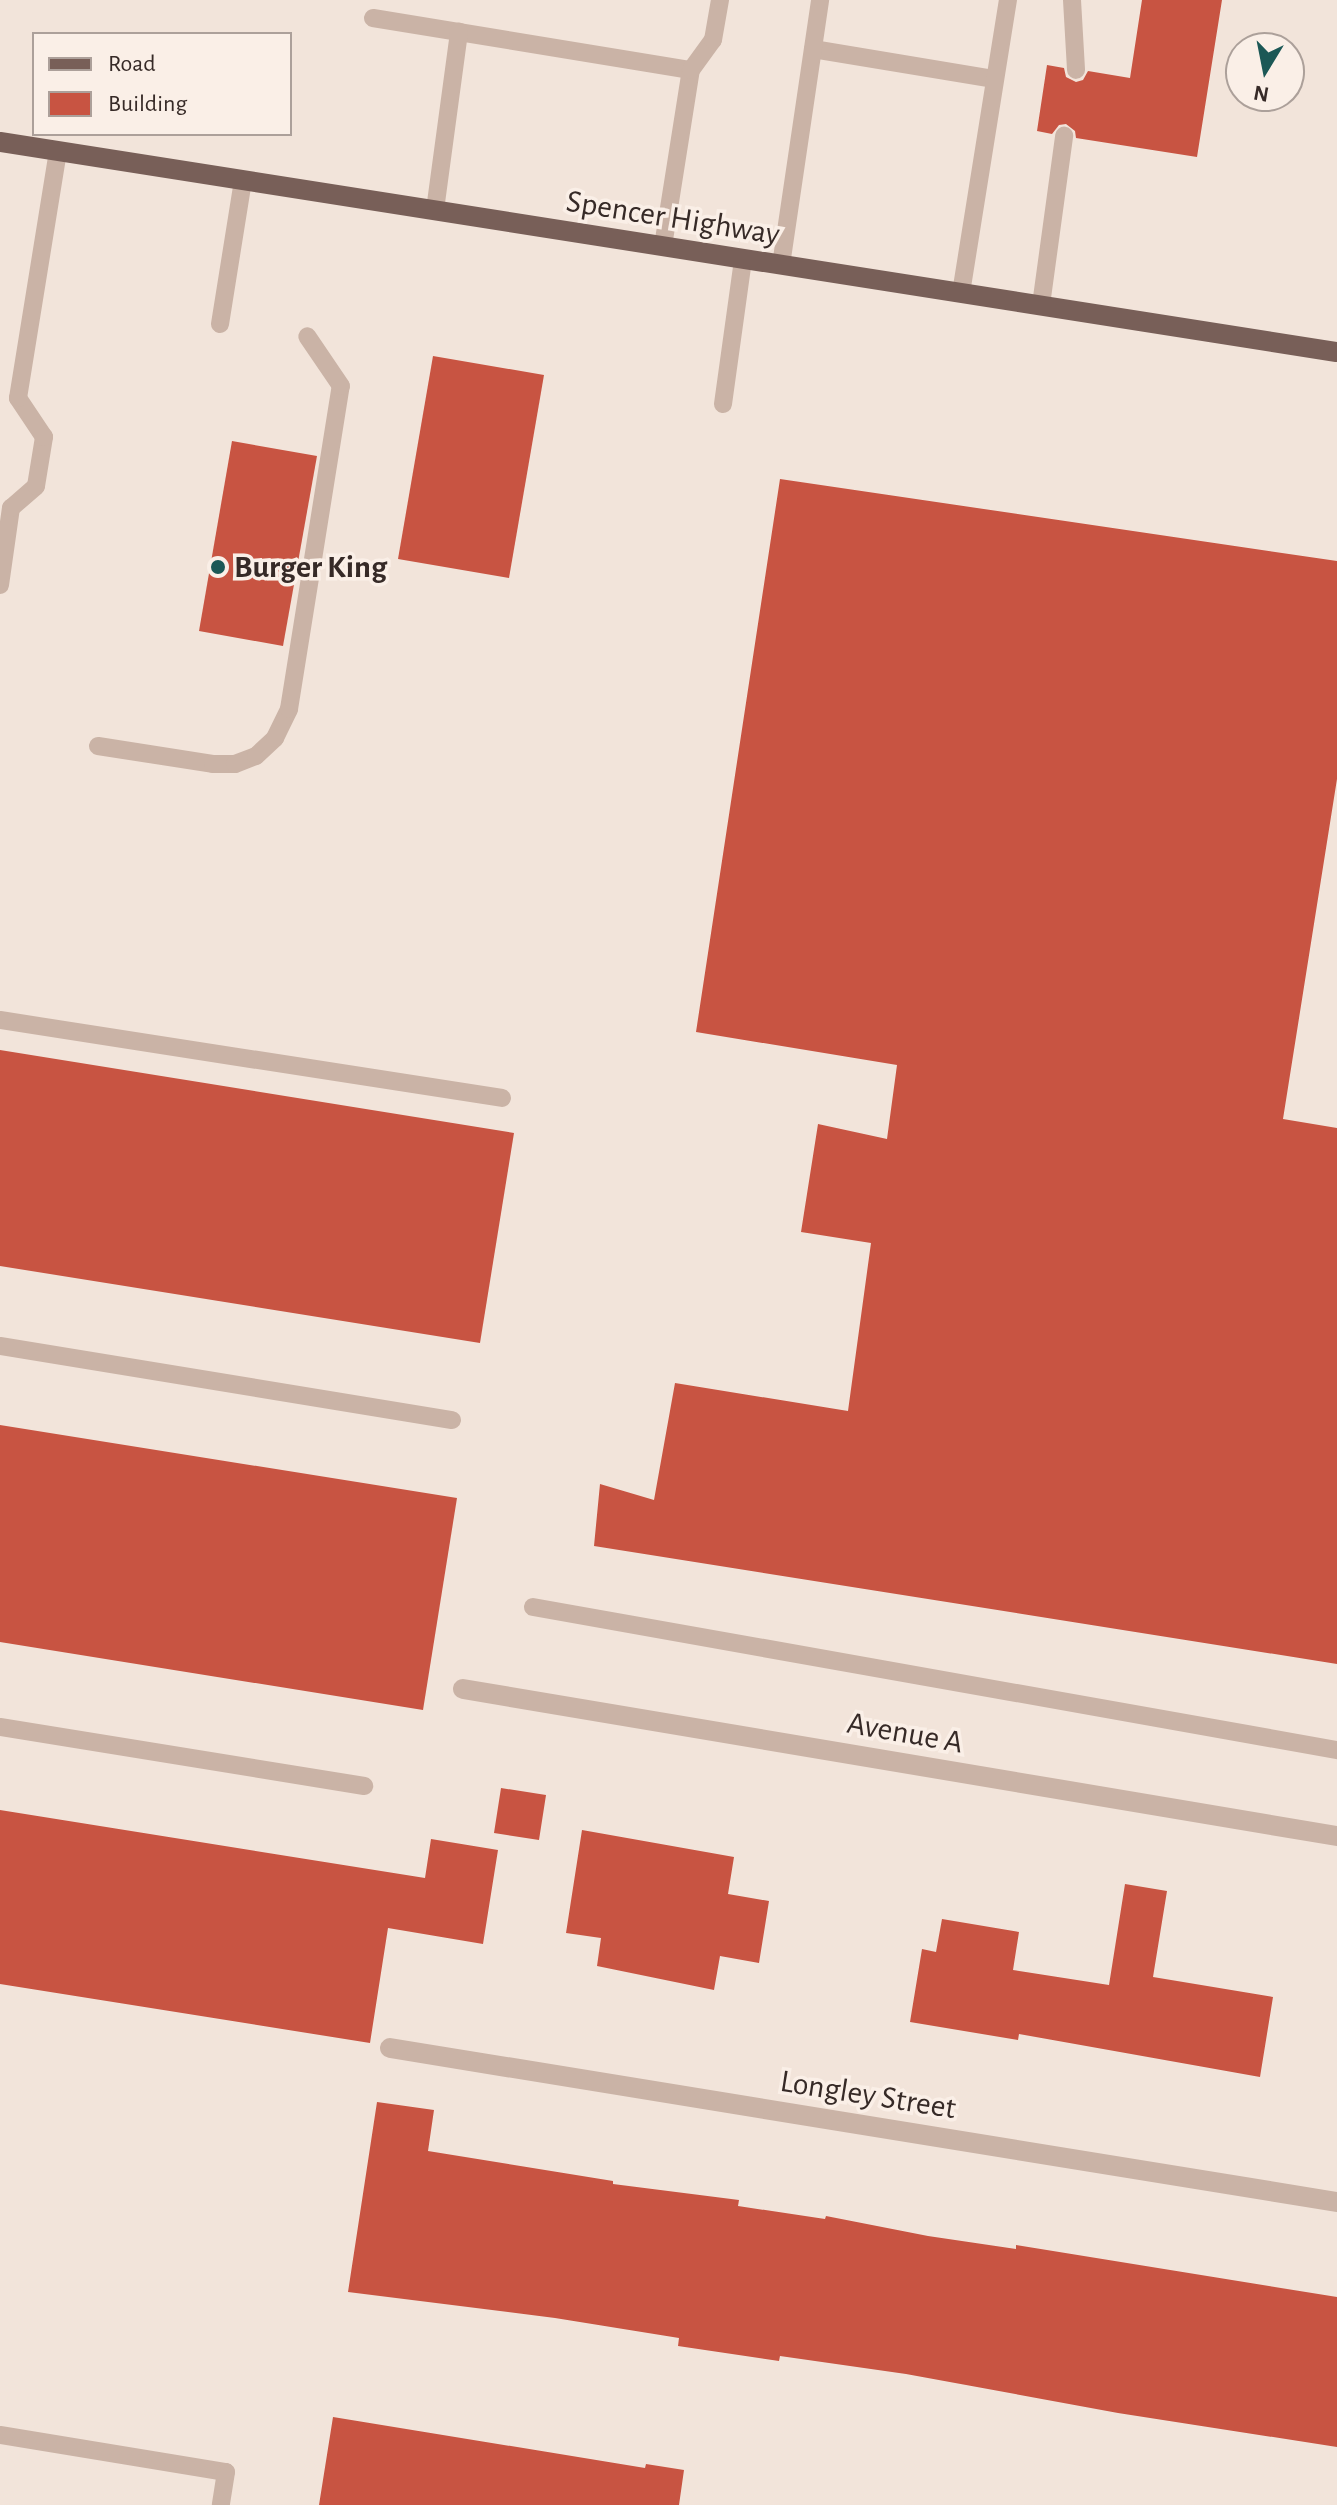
<!DOCTYPE html>
<html>
<head>
<meta charset="utf-8">
<style>
	body { margin:0 }
	#map { position:relative; width:1337px; height:2505px; overflow:hidden; background:#f2e4da; font-family:"Alegreya Sans",sans-serif }
	div>[style] { position:absolute }
	[style*='--x'] { left:calc(var(--x)*1px); top:calc(var(--y)*1px); width:calc(var(--w)*1px); rotate:calc(var(--a)*1deg) }
	.building>* { inset:0; background:#c85442 }
	.lane>* { height:18px; margin:-9px; padding:0 9px; transform-origin:9px; border-radius:9px; background:#cab3a6 }
	.street>* { height:20px; margin:-10px; padding:0 10px; transform-origin:10px; border-radius:10px; background:#cab3a6 }
	.primary>* { height:20px; margin:-10px; padding:0 10px; transform-origin:10px; border-radius:10px; background:#785f58 }
	.dots>* { width:22px; height:22px; translate:-50% -50%; box-sizing:border-box; border:4px solid #faefe7; border-radius:50% }
	span { translate:-50% -50%; white-space:nowrap; text-align:center; line-height:1.15; -webkit-text-stroke:7px #faefe7; paint-order:stroke }
	.street-label { font-size:32px; color:#362a27 }
	.poi-label { font-size:32px; color:#362a27; font-weight:700 }
	.left { translate:0 -50%; text-align:left }
	.legend { position:absolute; left:32px; top:32px; width:260px; height:104px; box-sizing:border-box; background:#faefe7; border:2px solid #aca09a; margin:0; padding:10px 14px; list-style:none; font-size:24px; color:#362a27 }
	.legend li { display:flex; align-items:center; gap:16px; height:40px }
	.legend b { width:40px; border:2px solid #aca09a }
	.north { position:absolute; left:1225px; top:32px; width:80px; height:80px; box-sizing:border-box; background:#faefe7; border:2px solid #aca09a; border-radius:50%; rotate:190deg; font-size:22px; font-weight:700; line-height:32px; text-align:center; color:#362a27 }
	.north::after { content:''; display:block; margin:auto; width:28px; height:36px; background:#1c5856; clip-path:polygon(50% 0,100% 100%,50% 72%,0 100%) }
</style>
</head>
<body>
<div id="map">
	<div class="building">
		<i style="clip-path:polygon(1142px 0,1222px 0,1197px 157px,1076px 138px,1075px 131px,1066px 124px,1059px 125px,1052px 134px,1037px 131px,1047px 65px,1064px 68px,1066px 77px,1076px 82px,1083px 80px,1088px 71px,1130px 78px)"></i>
		<i style="clip-path:polygon(433px 356px,544px 375px,509px 578px,398px 559px)"></i>
		<i style="clip-path:polygon(232px 441px,317px 456px,283px 646px,199px 631px)"></i>
		<i style="clip-path:polygon(780px 479px,1337px 561px,1337px 779px,1283px 1119px,1337px 1128px,1337px 1664px,594px 1546px,600px 1484px,654px 1500px,675px 1383px,848px 1411px,871px 1243px,801px 1232px,818px 1124px,887px 1139px,897px 1065px,696px 1032px)"></i>
		<i style="clip-path:polygon(0 1050px,514px 1133px,480px 1343px,0 1266px)"></i>
		<i style="clip-path:polygon(0 1425px,457px 1498px,423px 1710px,0 1642px)"></i>
		<i style="clip-path:polygon(501px 1788px,546px 1795px,539px 1840px,494px 1833px)"></i>
		<i style="clip-path:polygon(0 1810px,425px 1878px,431px 1839px,498px 1850px,483px 1944px,388px 1928px,370px 2043px,0 1984px)"></i>
		<i style="clip-path:polygon(582px 1830px,734px 1857px,728px 1894px,769px 1901px,759px 1963px,720px 1956px,714px 1990px,597px 1966px,601px 1938px,566px 1933px)"></i>
		<i style="clip-path:polygon(1125px 1884px,1167px 1891px,1153px 1977px,1273px 1997px,1260px 2077px,1019px 2034px,1018px 2040px,910px 2022px,922px 1949px,936px 1952px,942px 1919px,1019px 1932px,1013px 1970px,1109px 1985px)"></i>
		<i style="clip-path:polygon(377px 2102px,434px 2110px,428px 2151px,613px 2181px,613px 2184px,739px 2200px,738px 2206px,825px 2219px,826px 2216px,928px 2236px,1016px 2249px,1016px 2245px,1337px 2297px,1337px 2447px,1118px 2413px,906px 2374px,780px 2356px,779px 2361px,678px 2346px,679px 2338px,555px 2318px,348px 2292px)"></i>
		<i style="clip-path:polygon(333px 2417px,645px 2468px,646px 2464px,684px 2470px,679px 2505px,319px 2505px)"></i>
	</div>
	<div class="lane">
		<i style="--x:1072;--y:0;--w:70;--a:86.7"></i>
		<i style="--x:373;--y:18;--w:322;--a:9.3"></i>
		<i style="--x:813;--y:49;--w:184;--a:9.4"></i>
		<i style="--x:435;--y:210;--w:180;--a:-82.3"></i>
		<i style="--x:663;--y:246;--w:178;--a:-81"></i>
		<i style="--x:691;--y:70;--w:37;--a:-54"></i>
		<i style="--x:713;--y:40;--w:41;--a:-80.1"></i>
		<i style="--x:781;--y:265;--w:268;--a:-81.6"></i>
		<i style="--x:961;--y:293;--w:297;--a:-80.9"></i>
		<i style="--x:1041;--y:305;--w:171;--a:-82.2"></i>
		<i style="--x:220;--y:324;--w:146;--a:-80.9"></i>
		<i style="--x:723;--y:404;--w:146;--a:-82.1"></i>
		<i style="--x:0;--y:585;--w:78;--a:-81.9"></i>
		<i style="--x:11;--y:508;--w:33;--a:-41"></i>
		<i style="--x:36;--y:486;--w:50;--a:-80.7"></i>
		<i style="--x:44;--y:437;--w:47;--a:-123.7"></i>
		<i style="--x:18;--y:398;--w:250;--a:-80.8"></i>
		<i style="--x:98;--y:746;--w:116;--a:8.9"></i>
		<i style="--x:213;--y:764;--w:22;--a:0"></i>
		<i style="--x:235;--y:764;--w:22;--a:-21"></i>
		<i style="--x:256;--y:756;--w:26;--a:-43"></i>
		<i style="--x:275;--y:738;--w:32;--a:-64"></i>
		<i style="--x:289;--y:709;--w:327;--a:-80.9"></i>
		<i style="--x:341;--y:386;--w:60;--a:-124.2"></i>
		<i style="--x:0;--y:1020;--w:508;--a:8.83"></i>
		<i style="--x:0;--y:1346;--w:458;--a:9.3"></i>
		<i style="--x:533;--y:1607;--w:817;--a:10.09"></i>
		<i style="--x:0;--y:1727;--w:369;--a:9.2"></i>
		<i style="--x:0;--y:2435;--w:229;--a:9.3"></i>
		<i style="--x:226;--y:2472;--w:33;--a:99"></i>
	</div>
	<div class="street">
		<i style="--x:463;--y:1689;--w:886;--a:9.55"></i>
		<i style="--x:390;--y:2048;--w:959;--a:9.24"></i>
	</div>
	<div class="primary">
		<i style="--x:0;--y:142;--w:1353;--a:8.93"></i>
	</div>
	<div class="dots">
		<i style="left:218px;top:567px;background:#1c5856"></i>
	</div>
	<div class="street-label">
		<span style="left:673px;top:218px;rotate:9deg">Spencer Highway</span>
		<span style="left:905px;top:1733px;rotate:10deg">Avenue A</span>
		<span style="left:868px;top:2095px;rotate:9deg">Longley Street</span>
	</div>
	<div class="poi-label">
		<span class="left" style="left:234px;top:567px">Burger King</span>
	</div>
	<ul class="legend">
	<li><b style="height:10px;background:#785f58"></b>Road</li>
	<li><b style="height:22px;background:#c85442"></b>Building</li>
	</ul>
	<div class="north">N</div>
</div>
</body>
</html>
